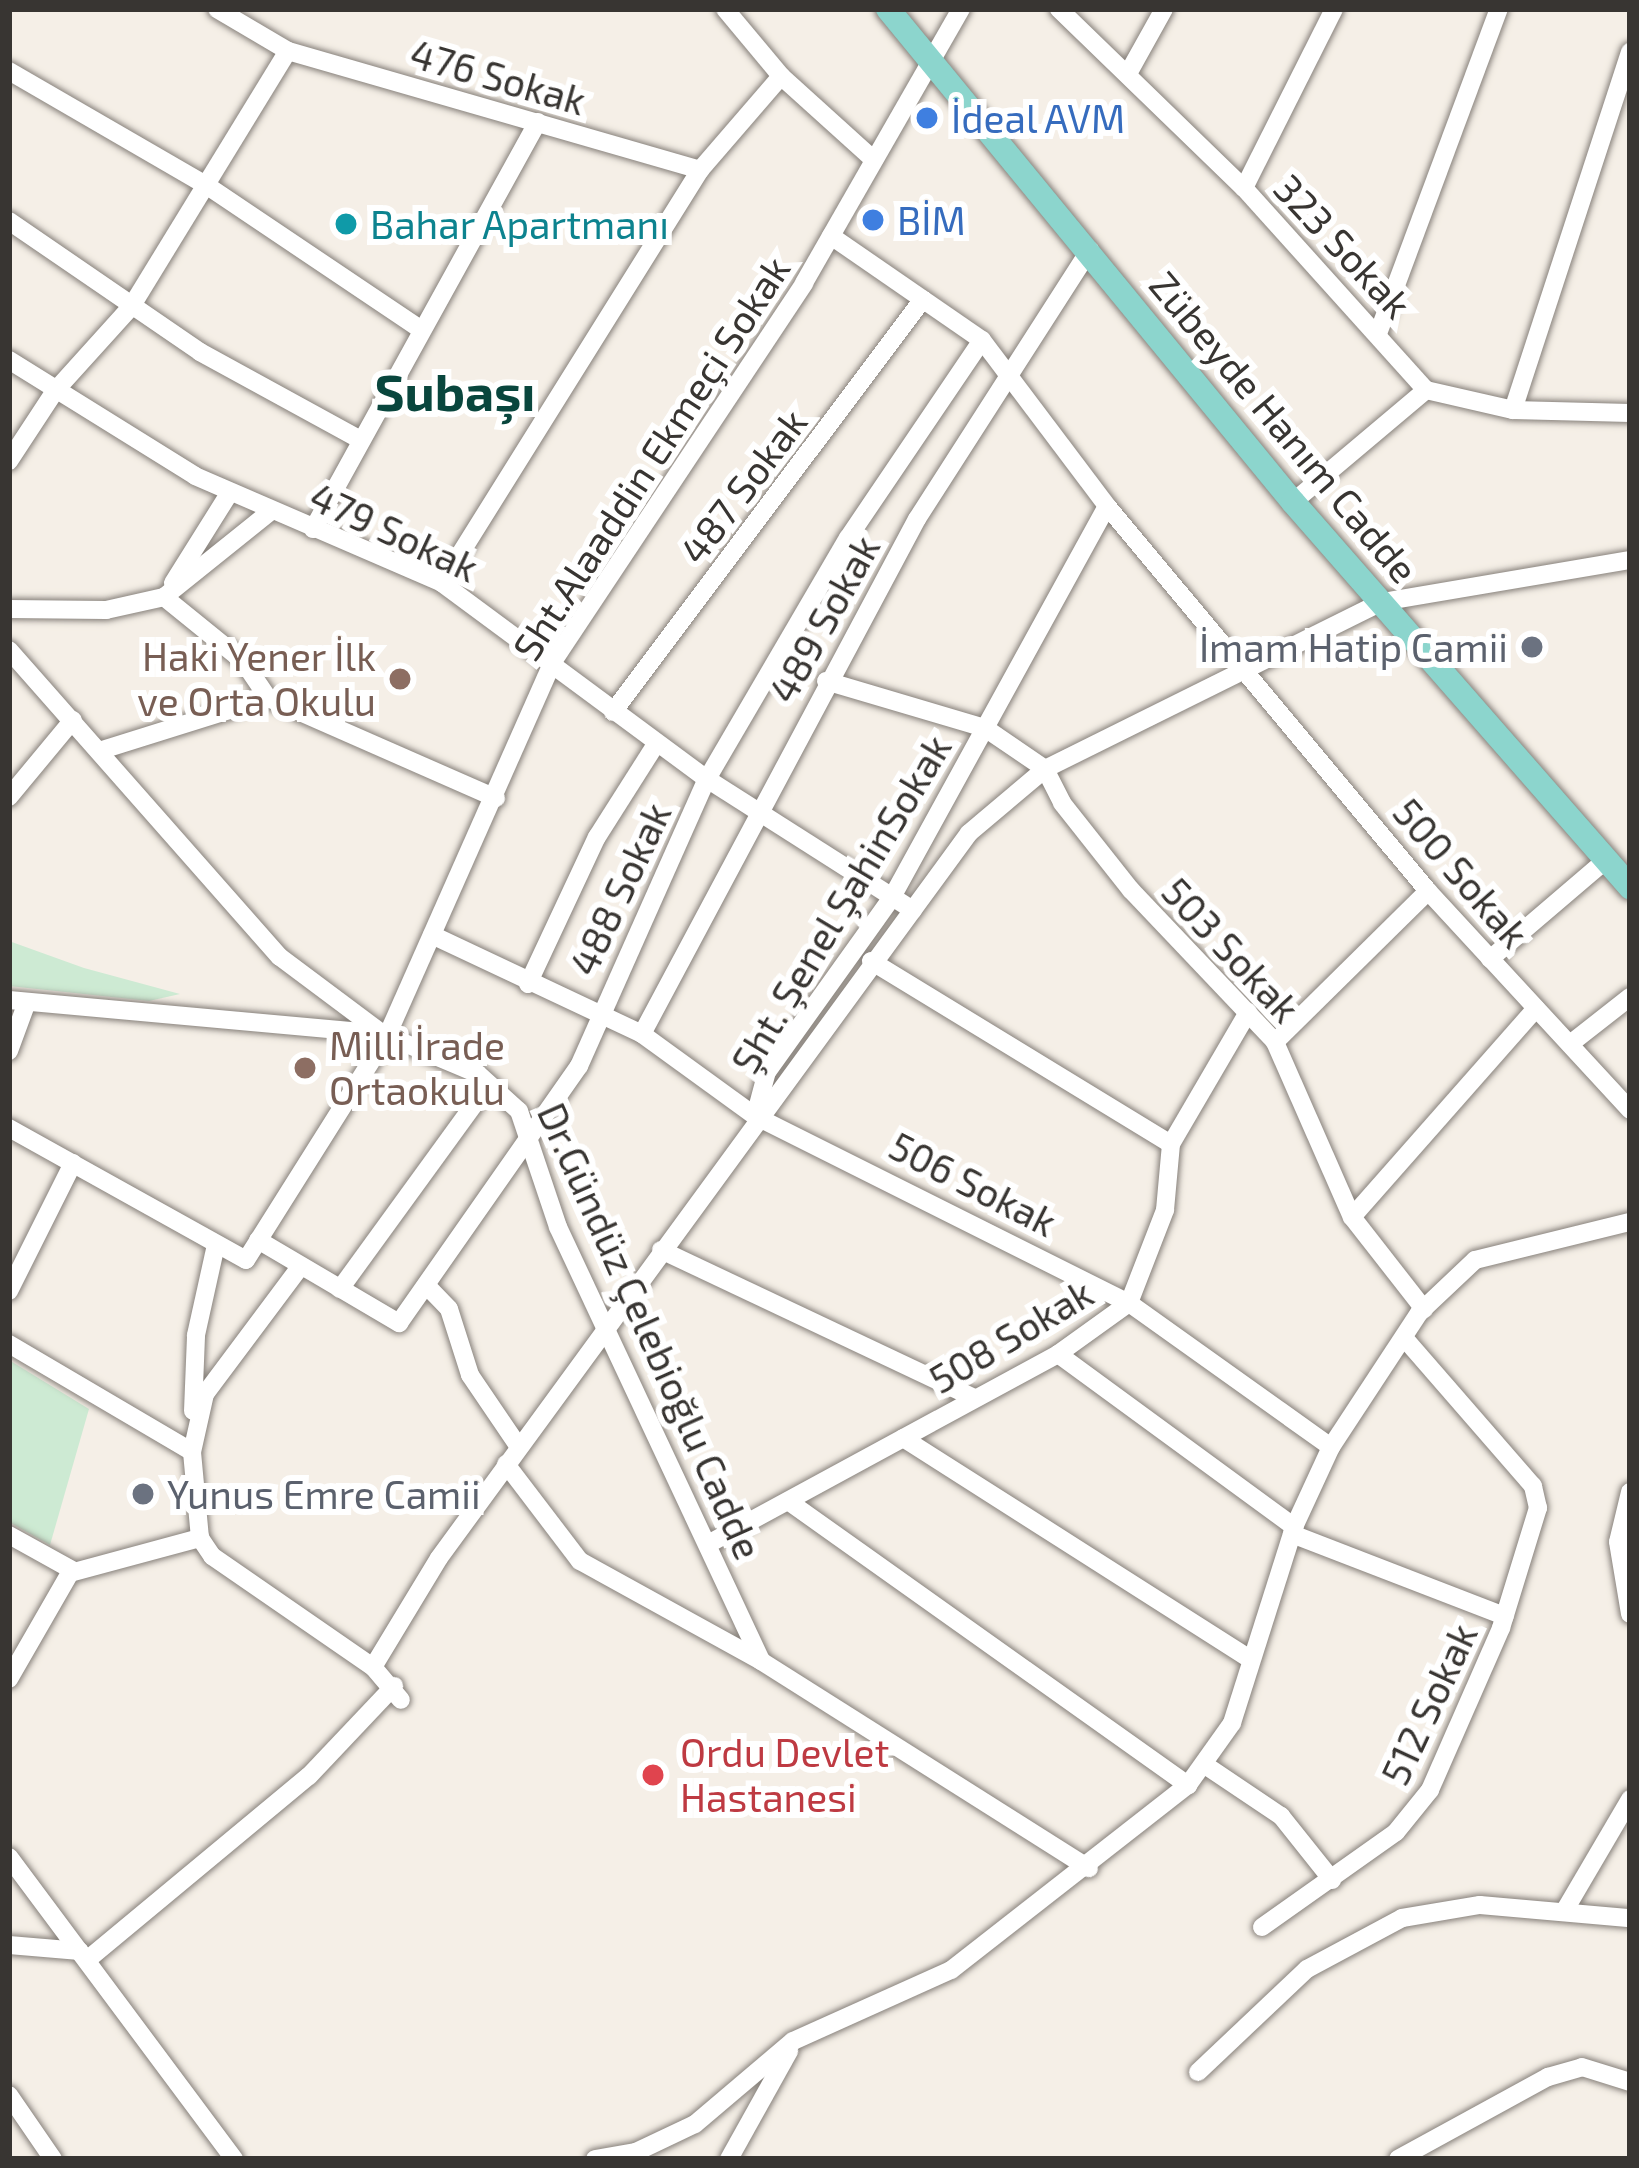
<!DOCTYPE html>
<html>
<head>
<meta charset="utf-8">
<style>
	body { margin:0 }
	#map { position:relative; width:1639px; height:2168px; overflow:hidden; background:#f5efe7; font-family:"Exo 2",sans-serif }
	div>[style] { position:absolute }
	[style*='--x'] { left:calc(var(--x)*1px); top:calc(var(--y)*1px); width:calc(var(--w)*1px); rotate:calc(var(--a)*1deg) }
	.green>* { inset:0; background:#cdead3 }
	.roads { filter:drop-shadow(0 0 3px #87817b) drop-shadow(0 0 3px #87817b) }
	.minor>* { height:18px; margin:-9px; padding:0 9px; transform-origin:9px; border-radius:9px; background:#fff }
	.major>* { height:24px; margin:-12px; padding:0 12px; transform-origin:12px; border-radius:12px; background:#8cd5cd }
	.dots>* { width:33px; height:33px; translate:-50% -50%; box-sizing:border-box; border:6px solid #fff; border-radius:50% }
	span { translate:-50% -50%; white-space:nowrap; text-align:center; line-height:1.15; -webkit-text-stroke:12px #fff; paint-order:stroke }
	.street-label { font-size:39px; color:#383532 }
	.shop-label { font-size:39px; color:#366cbe }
	.left { translate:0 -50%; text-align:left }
	.culture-label { font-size:39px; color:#0d838f }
	.worship-label { font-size:39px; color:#5b616d }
	.right { translate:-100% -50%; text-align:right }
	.education-label { font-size:39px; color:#785e54 }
	.health-label { font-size:39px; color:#be3a42 }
	.district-label { font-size:51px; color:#09463d; font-weight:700 }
	.frame { position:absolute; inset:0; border:12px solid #383532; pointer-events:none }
</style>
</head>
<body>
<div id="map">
	<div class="green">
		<i style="clip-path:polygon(9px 941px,84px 968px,180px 994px,149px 1001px,9px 986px)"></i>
		<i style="clip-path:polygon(9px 1360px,89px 1409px,50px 1545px,9px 1522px)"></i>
	</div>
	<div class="roads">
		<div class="minor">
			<i style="--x:217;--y:9;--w:82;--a:30.6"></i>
			<i style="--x:288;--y:51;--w:429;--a:16.1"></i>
			<i style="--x:725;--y:9;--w:87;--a:50.1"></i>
			<i style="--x:781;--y:76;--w:125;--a:42.1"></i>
			<i style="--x:1059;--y:9;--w:257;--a:44.1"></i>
			<i style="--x:1244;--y:188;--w:272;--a:48"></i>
			<i style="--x:1426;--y:390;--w:89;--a:12.9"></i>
			<i style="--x:1513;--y:410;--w:117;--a:1.5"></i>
			<i style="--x:1130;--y:70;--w:70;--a:-60.9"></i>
			<i style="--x:9;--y:71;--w:231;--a:30.1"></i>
			<i style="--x:209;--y:187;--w:254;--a:33.9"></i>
			<i style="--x:1244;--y:188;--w:200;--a:-63.3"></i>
			<i style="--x:9;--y:221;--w:232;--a:34.4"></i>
			<i style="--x:200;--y:352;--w:183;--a:28.7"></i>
			<i style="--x:831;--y:236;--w:183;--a:34.6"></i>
			<i style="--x:982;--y:340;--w:208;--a:53"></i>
			<i style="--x:1107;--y:506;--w:501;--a:50.18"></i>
			<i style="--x:1428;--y:891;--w:298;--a:47.3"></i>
			<i style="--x:1379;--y:331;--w:344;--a:-69.6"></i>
			<i style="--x:9;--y:360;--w:219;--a:31.9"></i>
			<i style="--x:195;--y:476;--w:269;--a:23.4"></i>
			<i style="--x:442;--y:583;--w:330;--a:36.5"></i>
			<i style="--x:707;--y:779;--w:244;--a:32.5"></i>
			<i style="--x:1513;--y:410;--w:377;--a:-71.9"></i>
			<i style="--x:9;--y:461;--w:84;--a:-56.7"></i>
			<i style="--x:55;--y:391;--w:113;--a:-47.9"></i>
			<i style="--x:131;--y:307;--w:300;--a:-58.5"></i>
			<i style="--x:1293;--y:502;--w:174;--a:-40.1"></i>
			<i style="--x:313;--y:529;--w:465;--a:-61.1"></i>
			<i style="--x:173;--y:583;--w:107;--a:-57.9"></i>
			<i style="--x:442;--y:583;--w:487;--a:-58"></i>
			<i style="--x:700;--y:170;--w:124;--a:-49.2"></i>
			<i style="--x:164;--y:597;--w:137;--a:-38.8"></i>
			<i style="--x:9;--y:609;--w:97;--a:0.6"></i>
			<i style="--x:106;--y:610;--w:59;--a:-12.6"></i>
			<i style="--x:164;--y:597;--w:102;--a:39"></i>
			<i style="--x:243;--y:661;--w:45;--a:56"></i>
			<i style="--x:268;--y:698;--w:249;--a:23.7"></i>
			<i style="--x:9;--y:650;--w:409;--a:48.6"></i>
			<i style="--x:280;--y:957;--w:129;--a:36.8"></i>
			<i style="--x:383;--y:1034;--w:103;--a:22.8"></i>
			<i style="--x:478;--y:1074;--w:55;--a:42.1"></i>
			<i style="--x:519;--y:1111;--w:122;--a:71.4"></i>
			<i style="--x:558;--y:1227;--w:479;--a:64.9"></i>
			<i style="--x:761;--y:1661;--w:388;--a:32.3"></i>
			<i style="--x:826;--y:681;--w:166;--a:16.5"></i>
			<i style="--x:985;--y:728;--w:73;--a:34.3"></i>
			<i style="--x:1045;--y:769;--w:38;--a:63"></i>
			<i style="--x:1062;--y:803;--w:111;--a:51.6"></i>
			<i style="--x:1131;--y:890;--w:209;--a:46.5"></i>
			<i style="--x:1275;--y:1042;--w:191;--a:66.3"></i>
			<i style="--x:1352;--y:1217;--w:117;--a:52"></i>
			<i style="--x:613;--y:712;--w:516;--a:-53.11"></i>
			<i style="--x:102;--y:750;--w:174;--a:-17.4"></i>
			<i style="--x:9;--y:797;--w:100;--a:-50.3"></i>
			<i style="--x:432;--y:935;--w:232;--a:25.2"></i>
			<i style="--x:642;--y:1034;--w:140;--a:36"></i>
			<i style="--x:755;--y:1116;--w:418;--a:26.6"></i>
			<i style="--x:1129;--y:1303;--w:248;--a:35.5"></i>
			<i style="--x:1490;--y:959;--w:153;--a:-40.5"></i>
			<i style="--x:871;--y:961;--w:351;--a:31.4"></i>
			<i style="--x:528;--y:984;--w:162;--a:-64.9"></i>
			<i style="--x:597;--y:837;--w:110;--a:-57.6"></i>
			<i style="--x:9;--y:1000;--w:376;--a:5.2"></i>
			<i style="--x:642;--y:1034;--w:584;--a:-61.9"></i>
			<i style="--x:917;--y:519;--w:320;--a:-57.3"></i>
			<i style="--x:1275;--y:1042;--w:215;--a:-44.6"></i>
			<i style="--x:1570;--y:1044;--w:76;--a:-38.1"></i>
			<i style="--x:9;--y:1051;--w:52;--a:-69.8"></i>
			<i style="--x:758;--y:1105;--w:34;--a:-75"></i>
			<i style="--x:767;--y:1072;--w:213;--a:-54.4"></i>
			<i style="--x:891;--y:899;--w:448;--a:-61.2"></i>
			<i style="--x:9;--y:1128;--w:271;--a:29.1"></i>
			<i style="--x:246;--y:1260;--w:265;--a:-57.8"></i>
			<i style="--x:387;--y:1036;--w:408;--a:-66.1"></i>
			<i style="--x:552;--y:663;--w:456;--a:-56.4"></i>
			<i style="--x:804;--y:283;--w:316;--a:-60.2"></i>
			<i style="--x:1352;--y:1217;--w:278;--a:-48.6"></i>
			<i style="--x:258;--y:1240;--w:164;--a:30.5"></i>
			<i style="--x:399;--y:1323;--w:314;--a:-55"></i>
			<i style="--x:579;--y:1066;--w:314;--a:-66"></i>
			<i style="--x:707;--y:779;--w:279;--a:-59.7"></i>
			<i style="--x:848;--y:538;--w:239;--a:-55.9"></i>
			<i style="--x:661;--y:1250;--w:346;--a:25.3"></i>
			<i style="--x:300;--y:1267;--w:159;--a:126.8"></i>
			<i style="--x:205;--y:1394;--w:59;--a:102.6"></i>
			<i style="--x:192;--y:1452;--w:86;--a:84.7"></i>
			<i style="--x:200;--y:1538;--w:22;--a:56"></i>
			<i style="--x:212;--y:1556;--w:196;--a:34.6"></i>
			<i style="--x:373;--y:1667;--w:43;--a:49.7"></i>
			<i style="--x:426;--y:1285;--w:33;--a:46"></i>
			<i style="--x:449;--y:1309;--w:69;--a:72.3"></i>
			<i style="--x:470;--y:1375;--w:87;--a:55.8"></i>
			<i style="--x:340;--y:1289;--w:253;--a:-54"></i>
			<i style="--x:9;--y:1291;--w:143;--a:-63.4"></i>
			<i style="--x:9;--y:1344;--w:212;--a:30.5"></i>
			<i style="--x:1058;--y:1354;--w:293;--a:36.2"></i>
			<i style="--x:193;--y:1411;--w:76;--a:-87.7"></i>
			<i style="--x:196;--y:1335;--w:92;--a:-77.5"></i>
			<i style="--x:903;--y:1438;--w:413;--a:32.5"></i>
			<i style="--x:506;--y:1464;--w:122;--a:52.7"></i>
			<i style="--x:580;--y:1561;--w:207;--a:28.9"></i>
			<i style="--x:1630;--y:1492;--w:51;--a:103.5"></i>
			<i style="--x:1618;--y:1542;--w:73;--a:80.5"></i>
			<i style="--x:788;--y:1501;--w:491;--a:35.4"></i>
			<i style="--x:1292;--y:1534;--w:228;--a:21.1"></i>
			<i style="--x:9;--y:1535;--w:74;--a:29"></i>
			<i style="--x:710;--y:1543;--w:396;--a:-28.5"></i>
			<i style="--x:1058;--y:1354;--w:87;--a:-35.7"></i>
			<i style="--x:1129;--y:1303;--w:100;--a:-68.8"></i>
			<i style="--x:1165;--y:1210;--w:66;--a:-84.8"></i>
			<i style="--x:1171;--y:1144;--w:153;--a:-59.7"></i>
			<i style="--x:373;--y:1667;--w:127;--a:-58.8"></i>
			<i style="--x:439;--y:1558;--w:898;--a:-53.83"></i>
			<i style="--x:969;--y:833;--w:99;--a:-40.1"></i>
			<i style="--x:1045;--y:769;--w:376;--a:-26.4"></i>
			<i style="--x:1382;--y:602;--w:252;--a:-9.6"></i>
			<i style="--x:9;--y:1679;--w:122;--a:-60.1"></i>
			<i style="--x:70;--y:1573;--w:135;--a:-15.1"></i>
			<i style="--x:1205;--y:1765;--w:92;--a:33.9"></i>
			<i style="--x:1281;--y:1816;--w:82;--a:51.4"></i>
			<i style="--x:9;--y:1857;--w:377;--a:53.3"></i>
			<i style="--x:1565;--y:1910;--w:129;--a:-59.6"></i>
			<i style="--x:1262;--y:1927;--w:164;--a:-35.3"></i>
			<i style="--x:1396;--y:1832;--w:54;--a:-51"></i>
			<i style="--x:1430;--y:1790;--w:177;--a:-66.3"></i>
			<i style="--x:1501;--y:1628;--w:126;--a:-72.9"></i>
			<i style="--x:1538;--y:1508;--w:23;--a:-103"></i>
			<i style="--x:1533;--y:1486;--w:195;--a:-131"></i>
			<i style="--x:9;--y:1945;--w:71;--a:4.8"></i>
			<i style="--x:87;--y:1960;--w:288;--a:-39.7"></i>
			<i style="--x:309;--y:1776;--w:124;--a:-46.6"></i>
			<i style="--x:1198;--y:2072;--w:150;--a:-43.4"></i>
			<i style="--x:1307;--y:1969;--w:108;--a:-28.2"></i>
			<i style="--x:1402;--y:1918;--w:79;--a:-9.5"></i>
			<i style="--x:1480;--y:1905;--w:151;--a:5"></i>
			<i style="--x:9;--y:2095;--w:78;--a:55.5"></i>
			<i style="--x:595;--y:2159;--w:42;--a:-9.7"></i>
			<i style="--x:636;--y:2152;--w:65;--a:-25.4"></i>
			<i style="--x:695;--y:2124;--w:128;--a:-40.3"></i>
			<i style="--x:793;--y:2041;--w:173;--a:-24.2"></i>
			<i style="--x:951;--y:1970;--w:301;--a:-38"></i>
			<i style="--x:1188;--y:1785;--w:76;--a:-54.6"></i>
			<i style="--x:1232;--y:1723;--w:206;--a:-72.4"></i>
			<i style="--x:1294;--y:1527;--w:88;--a:-65.2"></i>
			<i style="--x:1331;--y:1447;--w:160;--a:-56.7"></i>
			<i style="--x:1419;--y:1313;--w:77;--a:-43.4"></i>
			<i style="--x:1475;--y:1260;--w:160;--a:-13.8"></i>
			<i style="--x:729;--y:2159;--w:124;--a:-60.9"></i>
			<i style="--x:1398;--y:2159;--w:171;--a:-28.7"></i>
			<i style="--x:1548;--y:2077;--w:35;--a:-16"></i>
			<i style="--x:1582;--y:2067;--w:50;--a:17.4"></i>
		</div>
		<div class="major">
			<i style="--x:888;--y:9;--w:638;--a:50.6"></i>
			<i style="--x:1293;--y:502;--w:512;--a:48.8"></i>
		</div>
	</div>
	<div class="dots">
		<i style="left:927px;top:118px;background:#3f7fe0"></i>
		<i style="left:873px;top:220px;background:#3f7fe0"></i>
		<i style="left:346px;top:224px;background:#0f9aa8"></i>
		<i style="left:1532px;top:647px;background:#6b7280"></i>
		<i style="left:400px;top:679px;background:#8d6e63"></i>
		<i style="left:305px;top:1068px;background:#8d6e63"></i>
		<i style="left:143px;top:1494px;background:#6b7280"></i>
		<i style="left:653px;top:1775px;background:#e0444e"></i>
	</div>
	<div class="street-label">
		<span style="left:498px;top:77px;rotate:16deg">476 Sokak</span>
		<span style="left:1343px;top:246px;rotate:47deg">323 Sokak</span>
		<span style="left:1284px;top:427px;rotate:50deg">Zübeyde Hanım Cadde</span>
		<span style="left:651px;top:458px;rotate:-57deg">Sht.Alaaddin Ekmeçi Sokak</span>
		<span style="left:743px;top:486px;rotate:-53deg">487 Sokak</span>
		<span style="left:394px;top:532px;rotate:25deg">479 Sokak</span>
		<span style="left:824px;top:619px;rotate:-61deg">489 Sokak</span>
		<span style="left:1461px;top:873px;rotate:49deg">500 Sokak</span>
		<span style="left:620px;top:889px;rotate:-65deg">488 Sokak</span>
		<span style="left:841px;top:904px;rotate:-59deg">Şht. Şenel ŞahinSokak</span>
		<span style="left:1231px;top:950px;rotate:47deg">503 Sokak</span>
		<span style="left:973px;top:1184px;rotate:27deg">506 Sokak</span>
		<span style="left:650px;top:1331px;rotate:66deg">Dr.Gündüz Çelebioğlu Cadde</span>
		<span style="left:1011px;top:1336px;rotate:-31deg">508 Sokak</span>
		<span style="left:1429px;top:1704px;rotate:-65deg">512 Sokak</span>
	</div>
	<div class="shop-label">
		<span class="left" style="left:951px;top:118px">İdeal AVM</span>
		<span class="left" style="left:897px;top:220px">BİM</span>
	</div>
	<div class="culture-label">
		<span class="left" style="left:370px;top:224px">Bahar Apartmanı</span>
	</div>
	<div class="worship-label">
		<span class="right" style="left:1508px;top:647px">İmam Hatip Camii</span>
		<span class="left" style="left:167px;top:1494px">Yunus Emre Camii</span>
	</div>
	<div class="education-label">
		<span class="right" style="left:376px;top:679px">Haki Yener İlk<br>ve Orta Okulu</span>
		<span class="left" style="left:329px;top:1068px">Milli İrade<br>Ortaokulu</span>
	</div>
	<div class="health-label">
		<span class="left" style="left:680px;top:1775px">Ordu Devlet<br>Hastanesi</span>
	</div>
	<div class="district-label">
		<span style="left:455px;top:391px">Subaşı</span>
	</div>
	<div class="frame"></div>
</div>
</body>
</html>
